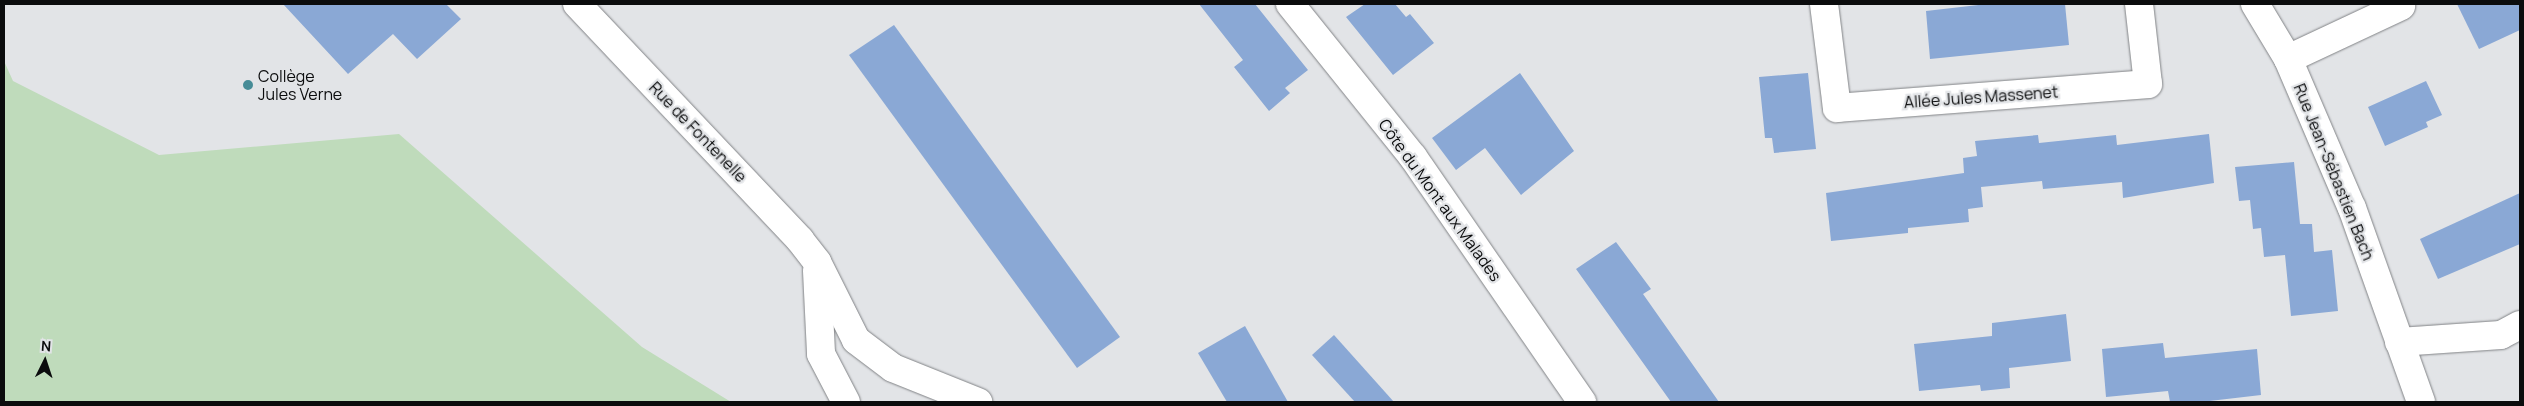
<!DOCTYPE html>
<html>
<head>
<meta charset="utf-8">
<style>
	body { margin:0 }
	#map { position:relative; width:2524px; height:406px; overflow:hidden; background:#e2e4e7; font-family:Manrope,sans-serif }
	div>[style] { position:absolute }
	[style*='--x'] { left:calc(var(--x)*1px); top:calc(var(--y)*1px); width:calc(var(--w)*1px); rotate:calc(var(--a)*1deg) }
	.green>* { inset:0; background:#bfdbbb }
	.building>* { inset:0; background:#8aa8d5 }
	.roads { filter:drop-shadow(0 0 1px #818386) drop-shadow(0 0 1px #818386) }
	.minor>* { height:28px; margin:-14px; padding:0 14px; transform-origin:14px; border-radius:14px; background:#fff }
	.dots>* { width:14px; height:14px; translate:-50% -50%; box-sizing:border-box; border:2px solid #e2e4e7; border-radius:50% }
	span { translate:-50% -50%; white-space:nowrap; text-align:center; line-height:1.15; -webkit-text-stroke:4.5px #e2e4e7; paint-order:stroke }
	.poi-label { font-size:16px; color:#0b0c0d }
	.left { translate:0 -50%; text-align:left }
	.street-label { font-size:16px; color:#0b0c0d }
	.frame { position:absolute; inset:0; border:5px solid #0b0c0d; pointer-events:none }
	.north { position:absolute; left:20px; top:336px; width:50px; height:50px; -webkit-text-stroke:4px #e2e4e7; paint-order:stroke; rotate:4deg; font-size:14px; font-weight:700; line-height:20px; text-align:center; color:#0b0c0d }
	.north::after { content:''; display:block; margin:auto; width:18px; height:22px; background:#0b0c0d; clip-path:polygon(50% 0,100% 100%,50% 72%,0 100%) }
</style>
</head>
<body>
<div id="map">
	<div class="green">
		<i style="clip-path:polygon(4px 61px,13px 81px,159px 155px,399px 134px,642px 347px,731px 402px,4px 402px)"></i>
	</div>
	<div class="building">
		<i style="clip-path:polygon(283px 4px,446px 4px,461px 19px,417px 59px,393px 34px,348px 74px)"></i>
		<i style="clip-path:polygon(1199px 4px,1255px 4px,1308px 70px,1285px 88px,1290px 93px,1269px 111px,1234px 67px,1243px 60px)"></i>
		<i style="clip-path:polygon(1365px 4px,1395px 4px,1406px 17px,1410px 14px,1434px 43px,1393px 75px,1346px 17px)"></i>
		<i style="clip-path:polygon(1987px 4px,2065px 4px,2069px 45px,1930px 59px,1926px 11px)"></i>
		<i style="clip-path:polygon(2457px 4px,2520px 4px,2520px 30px,2479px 49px)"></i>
		<i style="clip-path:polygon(894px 25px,1120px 337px,1077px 368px,849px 55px)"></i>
		<i style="clip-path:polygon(1520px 73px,1574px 151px,1521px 195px,1485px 148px,1456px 170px,1432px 138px)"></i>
		<i style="clip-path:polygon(1808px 73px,1816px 149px,1774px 153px,1772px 138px,1765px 138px,1759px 77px)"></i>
		<i style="clip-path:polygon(2426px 81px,2442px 115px,2426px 122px,2428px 127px,2385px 146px,2368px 107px)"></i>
		<i style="clip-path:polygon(2209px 134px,2214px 183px,2123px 198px,2122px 182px,2043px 189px,2042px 181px,1981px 187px,1983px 207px,1968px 209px,1969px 222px,1908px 228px,1908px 233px,1831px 241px,1826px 193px,1964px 173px,1963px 158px,1977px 156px,1975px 141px,2038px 135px,2039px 143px,2116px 135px,2117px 145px)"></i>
		<i style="clip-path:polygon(2294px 162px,2300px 224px,2312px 224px,2314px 252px,2332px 250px,2338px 311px,2291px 316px,2285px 255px,2264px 257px,2261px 228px,2253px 229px,2250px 200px,2239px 201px,2235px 167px)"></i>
		<i style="clip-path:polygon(2520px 193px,2520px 244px,2438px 279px,2420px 239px)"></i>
		<i style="clip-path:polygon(1616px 242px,1651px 289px,1643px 294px,1719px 402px,1671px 402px,1576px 269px)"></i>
		<i style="clip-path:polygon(2066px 314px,2071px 361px,2009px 368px,2010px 388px,1981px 391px,1980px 385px,1919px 391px,1914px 344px,1992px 336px,1992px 323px)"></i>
		<i style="clip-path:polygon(1245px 326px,1288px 402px,1227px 402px,1198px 353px)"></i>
		<i style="clip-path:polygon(1334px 335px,1394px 402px,1355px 402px,1312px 355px)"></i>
		<i style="clip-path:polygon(2163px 343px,2165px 358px,2257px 349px,2261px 395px,2201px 402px,2170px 402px,2168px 391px,2106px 397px,2102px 349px)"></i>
	</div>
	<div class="roads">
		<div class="minor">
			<i style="--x:577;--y:4;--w:325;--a:46.6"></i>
			<i style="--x:800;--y:240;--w:28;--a:52"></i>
			<i style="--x:817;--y:262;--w:87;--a:63.4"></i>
			<i style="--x:856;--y:340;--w:46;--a:37.1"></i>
			<i style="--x:893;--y:368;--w:92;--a:21.8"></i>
			<i style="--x:1290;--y:4;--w:196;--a:51.2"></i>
			<i style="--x:1413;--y:157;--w:298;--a:55.4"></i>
			<i style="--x:1824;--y:4;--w:105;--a:82.9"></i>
			<i style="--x:1837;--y:108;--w:312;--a:-4.4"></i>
			<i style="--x:2148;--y:84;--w:81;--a:-96.4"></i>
			<i style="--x:2255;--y:4;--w:64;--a:59"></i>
			<i style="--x:2288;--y:59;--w:162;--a:66.8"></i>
			<i style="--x:2352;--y:208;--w:206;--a:70.4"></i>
			<i style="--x:2288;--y:59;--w:125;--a:-25.1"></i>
			<i style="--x:817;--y:271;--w:83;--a:87.2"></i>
			<i style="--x:821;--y:354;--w:54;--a:62.5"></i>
			<i style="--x:2399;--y:342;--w:102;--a:-3.9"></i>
			<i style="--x:2501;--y:335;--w:21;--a:-28"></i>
		</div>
	</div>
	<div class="dots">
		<i style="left:248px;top:85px;background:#468c97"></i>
	</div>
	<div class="poi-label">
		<span class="left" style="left:258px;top:85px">Collège<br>Jules Verne</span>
	</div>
	<div class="street-label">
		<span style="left:1981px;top:97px;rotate:-4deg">Allée Jules Massenet</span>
		<span style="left:698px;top:132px;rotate:46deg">Rue de Fontenelle</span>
		<span style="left:2334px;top:172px;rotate:68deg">Rue Jean-Sébastien Bach</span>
		<span style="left:1440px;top:200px;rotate:54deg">Côte du Mont aux Malades</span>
	</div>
	<div class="frame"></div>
	<div class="north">N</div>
</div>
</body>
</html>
